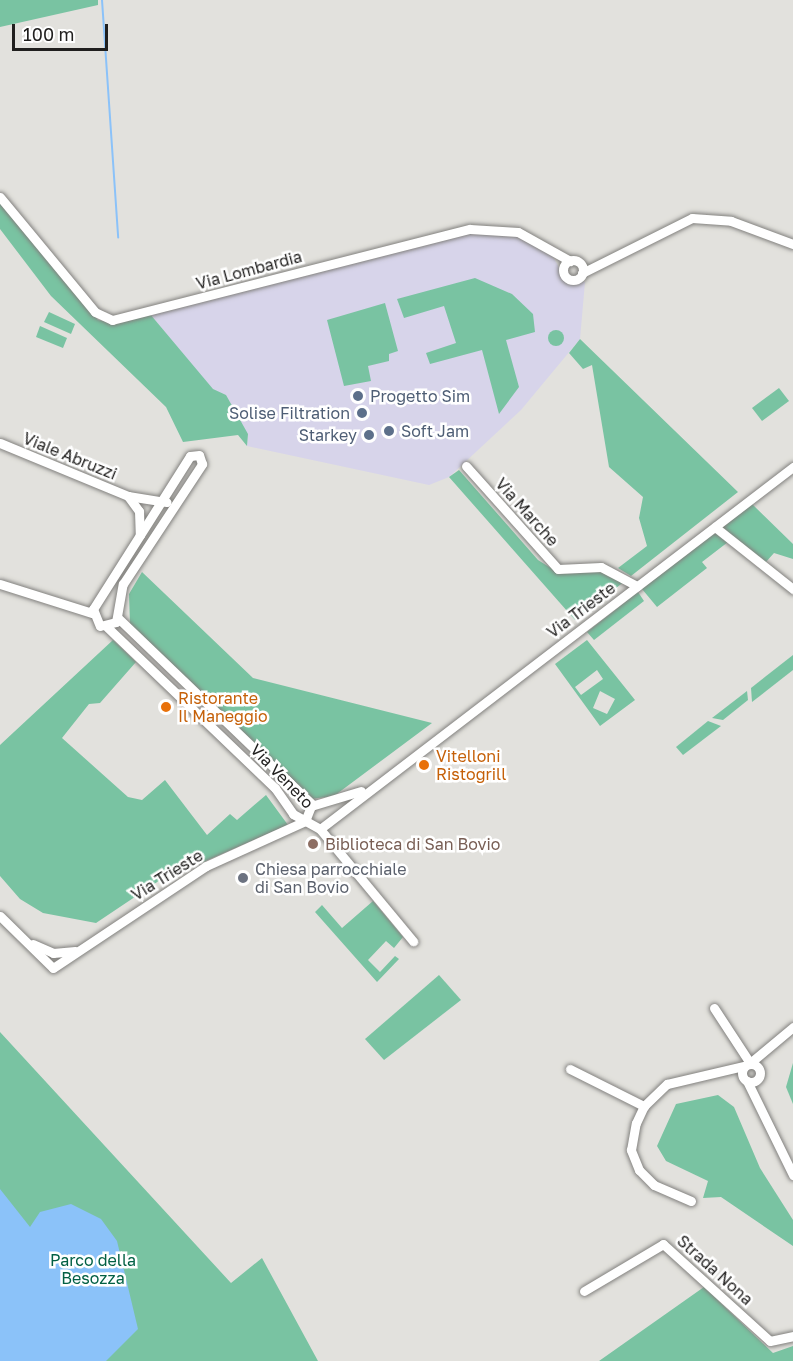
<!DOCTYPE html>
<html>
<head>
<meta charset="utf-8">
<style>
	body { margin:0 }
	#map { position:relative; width:793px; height:1361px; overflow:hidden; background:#e2e1dd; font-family:"Golos Text",sans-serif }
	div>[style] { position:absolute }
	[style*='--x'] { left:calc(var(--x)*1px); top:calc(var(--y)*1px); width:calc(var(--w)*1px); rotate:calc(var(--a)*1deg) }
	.commercial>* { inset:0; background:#d7d4ea }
	.green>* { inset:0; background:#79c3a2 }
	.round { border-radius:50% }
	.water>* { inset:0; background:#8bc2f9 }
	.stream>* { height:2px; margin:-1px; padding:0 1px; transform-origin:1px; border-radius:1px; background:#8bc2f9 }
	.roads { filter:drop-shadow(0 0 2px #82817e) drop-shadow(0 0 2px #82817e) }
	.minor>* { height:9px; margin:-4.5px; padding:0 4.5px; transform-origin:4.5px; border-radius:4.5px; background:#fff }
	.minor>.ring { margin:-4.5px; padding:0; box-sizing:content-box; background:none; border:9px solid #fff; border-radius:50% }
	.dots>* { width:16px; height:16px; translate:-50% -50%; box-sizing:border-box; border:3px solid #fff; border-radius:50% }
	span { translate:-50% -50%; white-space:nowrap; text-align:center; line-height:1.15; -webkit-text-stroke:5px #fff; paint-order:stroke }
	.street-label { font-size:16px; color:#201f1e }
	.service-label { font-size:16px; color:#4e5e75 }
	.left { translate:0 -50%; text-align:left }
	.right { translate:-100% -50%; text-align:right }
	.food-label { font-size:16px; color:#c56008 }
	.education-label { font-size:16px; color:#785e54 }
	.worship-label { font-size:16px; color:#5b616d }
	.park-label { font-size:16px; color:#026044 }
	.scale { position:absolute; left:12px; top:24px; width:96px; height:27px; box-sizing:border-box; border:3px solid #201f1e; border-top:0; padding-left:8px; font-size:18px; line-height:21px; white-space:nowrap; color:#201f1e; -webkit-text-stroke:4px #fff; paint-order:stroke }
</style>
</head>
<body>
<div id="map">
	<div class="commercial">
		<i style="clip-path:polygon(472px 231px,516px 234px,552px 255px,565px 278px,585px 282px,580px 339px,521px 410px,449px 477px,429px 485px,247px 446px,248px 434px,150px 314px)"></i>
	</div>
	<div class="green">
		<i style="clip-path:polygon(0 0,98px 0,98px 5px,0 27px)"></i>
		<i style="clip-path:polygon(0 203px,98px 320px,118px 323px,150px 314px,213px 389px,226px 395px,248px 434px,247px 446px,238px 435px,183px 442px,166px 407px,51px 296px,0 229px)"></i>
		<i style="clip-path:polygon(475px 278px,512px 294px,533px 314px,535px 332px,506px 340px,519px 387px,499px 414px,482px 350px,430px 364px,426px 353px,456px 343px,444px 306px,404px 318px,397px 299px)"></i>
		<i style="clip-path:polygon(385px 303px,398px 351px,389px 354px,389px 361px,368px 366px,371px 381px,344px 386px,327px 320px)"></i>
		<i style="clip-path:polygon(49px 312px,75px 324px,71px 334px,44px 322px)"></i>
		<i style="clip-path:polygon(40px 326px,67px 338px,63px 348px,36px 337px)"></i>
		<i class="round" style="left:548px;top:330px;width:16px;height:16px"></i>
		<i style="clip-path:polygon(580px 339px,738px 492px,631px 576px,618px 568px,647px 546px,639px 518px,643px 497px,609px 467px,592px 365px,583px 369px,569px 353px)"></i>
		<i style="clip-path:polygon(779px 388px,789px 401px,762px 421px,752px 408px)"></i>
		<i style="clip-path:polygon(459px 470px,538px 560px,554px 570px,602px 570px,625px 581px,575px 620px,449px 477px)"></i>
		<i style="clip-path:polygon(752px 504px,793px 544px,793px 559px,774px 553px,765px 563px,722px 528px)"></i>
		<i style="clip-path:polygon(715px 532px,728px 542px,702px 562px,707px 568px,657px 607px,642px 589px)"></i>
		<i style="clip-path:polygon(142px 572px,253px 678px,432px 723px,334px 796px,311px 799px,130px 624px,129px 594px)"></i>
		<i style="clip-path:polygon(638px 592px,644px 601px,594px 640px,587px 632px)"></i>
		<i style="clip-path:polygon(113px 640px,136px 662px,100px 703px,89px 704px,62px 738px,128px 797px,142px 800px,165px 780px,207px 835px,230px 814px,237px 820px,266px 795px,288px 825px,201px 863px,190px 860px,96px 923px,43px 913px,20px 899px,0 876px,0 745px)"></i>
		<i style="clip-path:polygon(evenodd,587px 640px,635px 700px,600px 726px,555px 664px,587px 640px,597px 670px,603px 679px,581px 695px,575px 687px,597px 670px,587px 640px,600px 691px,615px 699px,607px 714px,593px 708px,600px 691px)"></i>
		<i style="clip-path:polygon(793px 655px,793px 670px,752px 702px,751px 688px)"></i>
		<i style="clip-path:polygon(747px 691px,748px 700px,723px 720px,712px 718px)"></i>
		<i style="clip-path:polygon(708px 721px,721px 726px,683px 755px,676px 747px)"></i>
		<i style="clip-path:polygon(373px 901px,403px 937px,394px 948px,386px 941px,368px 960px,380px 972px,395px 956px,399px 959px,377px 982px,315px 912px,322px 905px,342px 928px)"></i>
		<i style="clip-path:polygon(439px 975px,461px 1000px,384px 1060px,365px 1039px)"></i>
		<i style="clip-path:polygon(0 1032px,231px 1283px,262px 1258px,318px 1361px,0 1361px)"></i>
		<i style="clip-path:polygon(793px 1063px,793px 1104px,786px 1087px)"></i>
		<i style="clip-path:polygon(718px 1095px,734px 1107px,760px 1168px,793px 1220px,793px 1246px,721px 1197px,703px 1198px,708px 1181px,666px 1161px,657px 1146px,676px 1104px)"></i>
		<i style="clip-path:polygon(704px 1287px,773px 1353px,793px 1346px,793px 1361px,599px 1361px)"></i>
	</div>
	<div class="water">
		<i style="clip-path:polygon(0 1189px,30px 1227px,40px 1212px,71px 1204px,101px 1219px,117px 1241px,138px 1329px,106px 1361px,0 1361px)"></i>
	</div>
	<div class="stream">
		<i style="--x:102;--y:0;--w:238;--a:86.1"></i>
	</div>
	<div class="roads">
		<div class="minor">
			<i style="--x:0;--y:197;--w:149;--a:50.4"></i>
			<i style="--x:95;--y:312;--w:19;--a:25"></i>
			<i style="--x:112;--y:320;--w:369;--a:-14.3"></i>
			<i style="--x:470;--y:229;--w:48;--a:3.6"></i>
			<i style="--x:518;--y:232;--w:60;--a:29.1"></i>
			<i class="ring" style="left:563px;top:260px;width:11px;height:11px"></i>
			<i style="--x:582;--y:273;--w:123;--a:-26.6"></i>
			<i style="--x:692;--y:218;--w:39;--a:4"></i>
			<i style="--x:731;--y:221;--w:66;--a:20.4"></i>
			<i style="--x:0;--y:443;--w:139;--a:22.5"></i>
			<i style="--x:128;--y:496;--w:39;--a:9"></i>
			<i style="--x:466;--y:466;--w:138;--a:48.2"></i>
			<i style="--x:558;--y:569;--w:43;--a:-2.7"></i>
			<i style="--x:601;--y:567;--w:41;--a:27.8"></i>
			<i style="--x:128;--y:496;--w:19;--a:54"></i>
			<i style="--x:139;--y:511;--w:24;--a:88"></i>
			<i style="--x:140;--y:535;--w:88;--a:122.4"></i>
			<i style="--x:93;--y:609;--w:18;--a:68"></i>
			<i style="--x:100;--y:626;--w:16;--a:-14"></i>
			<i style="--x:116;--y:622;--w:39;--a:-80"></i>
			<i style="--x:123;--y:584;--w:144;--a:-56.6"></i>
			<i style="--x:202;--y:464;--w:9;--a:-108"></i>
			<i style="--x:199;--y:455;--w:9;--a:174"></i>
			<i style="--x:190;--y:456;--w:93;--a:122.3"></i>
			<i style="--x:715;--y:527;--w:100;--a:38.5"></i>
			<i style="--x:0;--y:584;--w:96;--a:17.5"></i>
			<i style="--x:118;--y:618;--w:270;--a:43.8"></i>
			<i style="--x:107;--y:627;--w:233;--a:43.8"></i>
			<i style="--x:275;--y:788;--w:32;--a:55"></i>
			<i style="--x:293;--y:814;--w:31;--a:29"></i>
			<i style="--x:320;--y:829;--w:596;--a:-37.43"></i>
			<i style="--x:305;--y:821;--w:16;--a:-68"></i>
			<i style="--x:311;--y:806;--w:52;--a:-16.7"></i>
			<i style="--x:320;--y:829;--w:146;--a:50.3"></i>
			<i style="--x:0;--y:916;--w:74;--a:44.5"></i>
			<i style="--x:53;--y:968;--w:184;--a:-33.7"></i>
			<i style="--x:206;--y:866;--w:109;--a:-24.4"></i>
			<i style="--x:33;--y:944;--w:22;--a:24"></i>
			<i style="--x:53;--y:953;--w:22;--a:-5"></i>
			<i style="--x:714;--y:1008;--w:66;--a:56.8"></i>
			<i style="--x:750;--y:1063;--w:56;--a:-39.9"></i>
			<i class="ring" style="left:742px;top:1064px;width:9px;height:9px"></i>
			<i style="--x:570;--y:1069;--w:83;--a:26.6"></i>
			<i style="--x:747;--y:1081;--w:105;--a:63.9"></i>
			<i style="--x:691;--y:1201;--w:40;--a:-156.6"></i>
			<i style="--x:654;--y:1185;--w:21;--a:-135"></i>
			<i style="--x:639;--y:1170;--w:22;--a:-112"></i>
			<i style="--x:631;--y:1150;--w:27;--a:-80"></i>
			<i style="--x:636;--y:1123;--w:19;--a:-65"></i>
			<i style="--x:644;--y:1106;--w:32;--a:-44"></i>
			<i style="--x:667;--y:1084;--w:79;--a:-13.2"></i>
			<i style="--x:584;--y:1291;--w:92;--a:-30.7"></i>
			<i style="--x:663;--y:1244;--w:144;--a:42.2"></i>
			<i style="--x:770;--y:1341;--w:24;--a:-12"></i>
		</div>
	</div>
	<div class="dots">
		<i style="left:358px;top:396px;background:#5c6f8a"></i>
		<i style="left:362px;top:413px;background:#5c6f8a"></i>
		<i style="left:389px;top:431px;background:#5c6f8a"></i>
		<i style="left:369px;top:435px;background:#5c6f8a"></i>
		<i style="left:166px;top:707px;background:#e8710a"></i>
		<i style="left:424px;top:765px;background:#e8710a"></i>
		<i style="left:313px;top:844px;background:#8d6e63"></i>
		<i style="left:243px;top:878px;background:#6b7280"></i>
	</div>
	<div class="street-label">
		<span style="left:249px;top:270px;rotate:-15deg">Via Lombardia</span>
		<span style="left:70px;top:456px;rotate:22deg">Viale Abruzzi</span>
		<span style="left:527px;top:512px;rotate:48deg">Via Marche</span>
		<span style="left:581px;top:610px;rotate:-37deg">Via Trieste</span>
		<span style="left:282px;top:776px;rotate:46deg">Via Veneto</span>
		<span style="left:167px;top:875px;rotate:-32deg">Via Trieste</span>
		<span style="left:715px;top:1270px;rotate:42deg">Strada Nona</span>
	</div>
	<div class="service-label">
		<span class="left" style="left:370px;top:396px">Progetto Sim</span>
		<span class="right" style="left:350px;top:413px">Solise Filtration</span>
		<span class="left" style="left:401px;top:431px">Soft Jam</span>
		<span class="right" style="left:357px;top:435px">Starkey</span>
	</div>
	<div class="food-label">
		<span class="left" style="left:178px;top:707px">Ristorante<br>Il Maneggio</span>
		<span class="left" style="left:436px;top:765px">Vitelloni<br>Ristogrill</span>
	</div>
	<div class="education-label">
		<span class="left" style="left:325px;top:844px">Biblioteca di San Bovio</span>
	</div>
	<div class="worship-label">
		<span class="left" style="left:255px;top:878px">Chiesa parrocchiale<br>di San Bovio</span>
	</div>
	<div class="park-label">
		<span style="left:93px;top:1269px">Parco della<br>Besozza</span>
	</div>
	<div class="scale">100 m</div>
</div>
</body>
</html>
